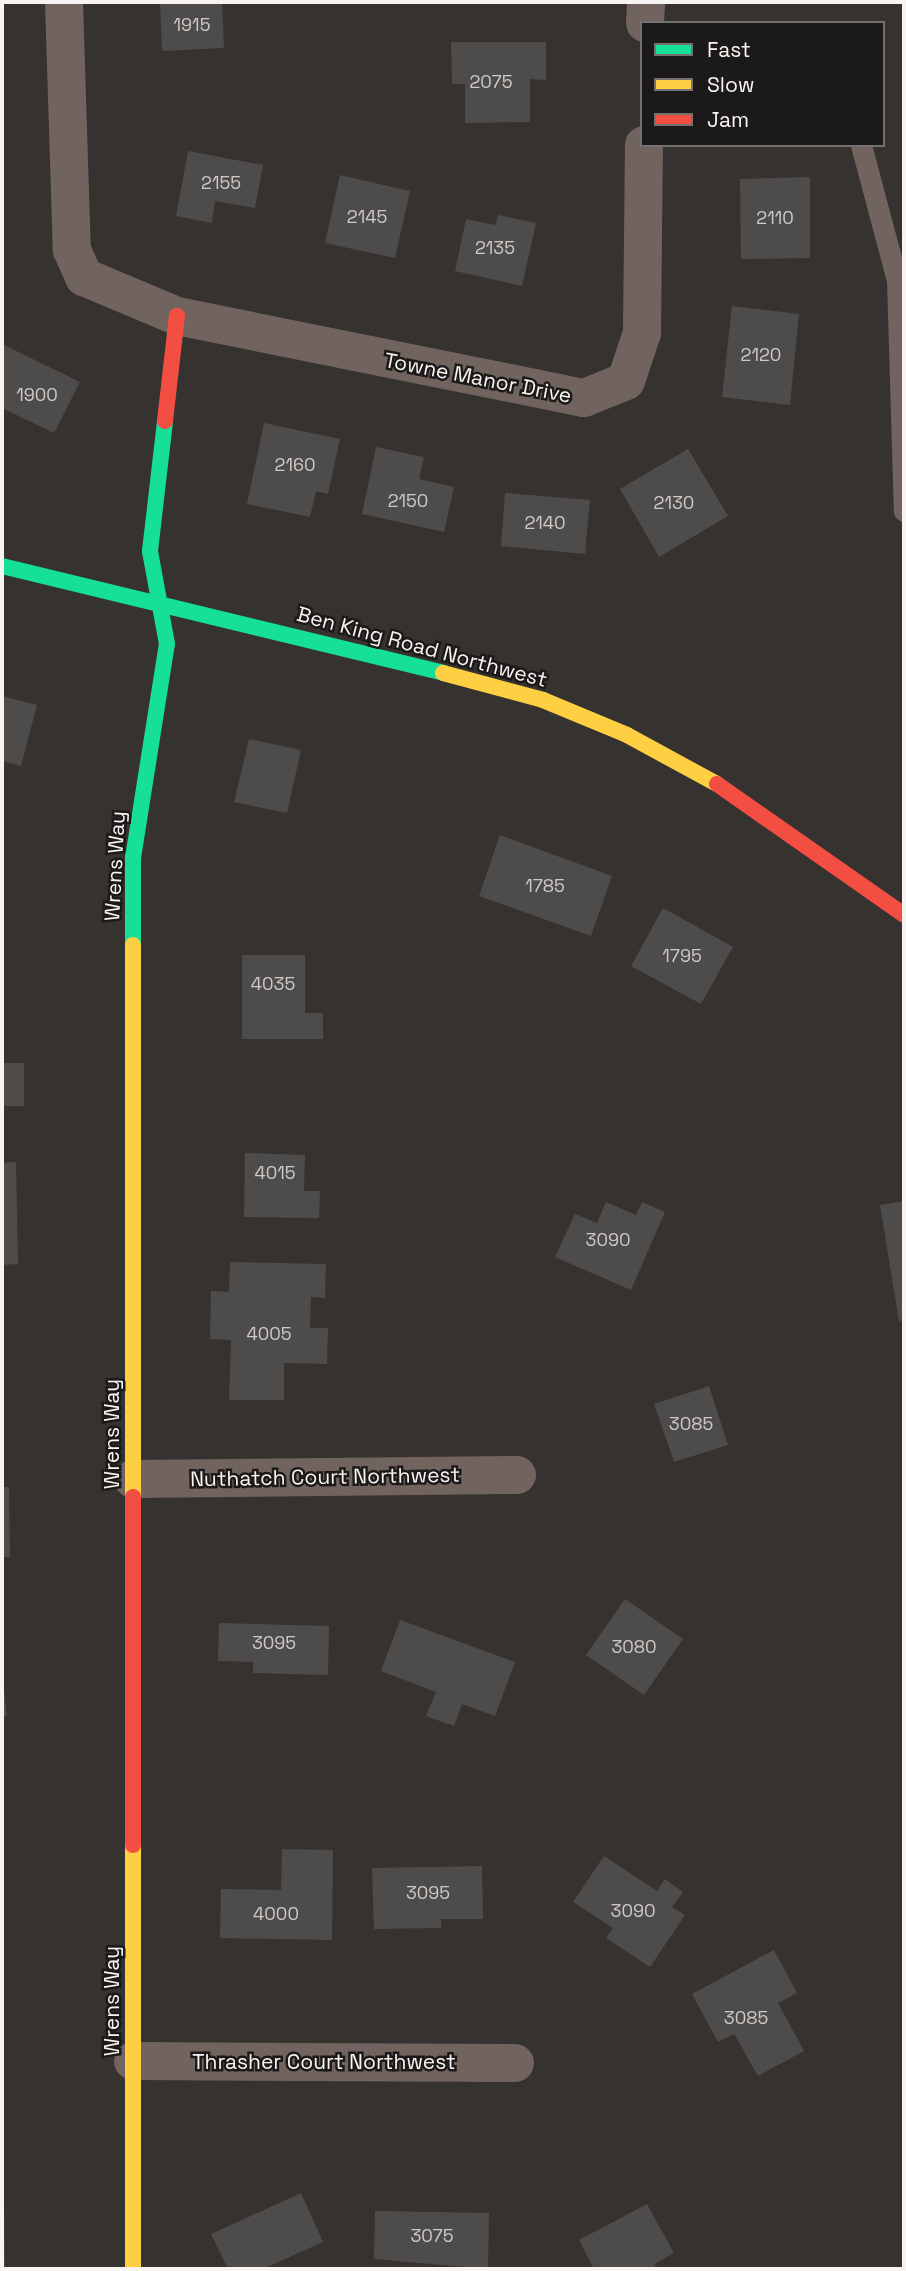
<!DOCTYPE html>
<html>
<head>
<meta charset="utf-8">
<style>
	body { margin:0 }
	#map { position:relative; width:906px; height:2271px; overflow:hidden; background:#353230; font-family:"Space Grotesk",sans-serif }
	div>[style] { position:absolute }
	[style*='--x'] { left:calc(var(--x)*1px); top:calc(var(--y)*1px); width:calc(var(--w)*1px); rotate:calc(var(--a)*1deg) }
	.building>* { inset:0; background:#4e4c4b }
	.lane>* { height:21px; margin:-10.5px; padding:0 10.5px; transform-origin:10.5px; border-radius:10.5px; background:#71645f }
	.street>* { height:38px; margin:-19px; padding:0 19px; transform-origin:19px; border-radius:19px; background:#71645f }
	.fast>* { height:16px; margin:-8px; padding:0 8px; transform-origin:8px; border-radius:8px; background:#16e098 }
	.slow>* { height:16px; margin:-8px; padding:0 8px; transform-origin:8px; border-radius:8px; background:#ffcf43 }
	.jam>* { height:16px; margin:-8px; padding:0 8px; transform-origin:8px; border-radius:8px; background:#f24e42 }
	span { translate:-50% -50%; white-space:nowrap; text-align:center; line-height:1.15; -webkit-text-stroke:5px #1c1919; paint-order:stroke }
	.number-label { font-size:18px; color:#cdcac8 }
	.number-label span { -webkit-text-stroke-width:0 }
	.street-label { font-size:21px; color:#f7f4f2 }
	.frame { position:absolute; inset:0; border:4px solid #f7f4f2; pointer-events:none }
	.legend { position:absolute; left:640px; top:21px; width:245px; height:126px; box-sizing:border-box; background:#1c1919; border:2px solid #747170; margin:0; padding:9px 12px; list-style:none; font-size:21px; color:#f7f4f2 }
	.legend li { display:flex; align-items:center; gap:14px; height:35px }
	.legend b { width:35px; border:2px solid #747170 }
</style>
</head>
<body>
<div id="map">
	<div class="building">
		<i style="clip-path:polygon(160px 2px,222px 2px,224px 48px,162px 51px)"></i>
		<i style="clip-path:polygon(451px 42px,546px 42px,546px 80px,530px 79px,530px 122px,465px 123px,465px 84px,452px 84px)"></i>
		<i style="clip-path:polygon(188px 151px,263px 165px,255px 208px,215px 201px,212px 223px,176px 216px)"></i>
		<i style="clip-path:polygon(340px 175px,410px 191px,395px 258px,325px 243px)"></i>
		<i style="clip-path:polygon(810px 177px,810px 258px,741px 259px,740px 179px)"></i>
		<i style="clip-path:polygon(498px 215px,536px 223px,522px 286px,455px 271px,466px 219px,495px 225px)"></i>
		<i style="clip-path:polygon(732px 306px,799px 314px,790px 405px,722px 397px)"></i>
		<i style="clip-path:polygon(2px 344px,80px 382px,54px 433px,2px 408px)"></i>
		<i style="clip-path:polygon(264px 423px,340px 439px,328px 494px,316px 491px,310px 517px,247px 504px)"></i>
		<i style="clip-path:polygon(376px 447px,424px 457px,419px 479px,454px 487px,444px 532px,362px 514px)"></i>
		<i style="clip-path:polygon(688px 449px,728px 516px,659px 557px,620px 489px)"></i>
		<i style="clip-path:polygon(505px 493px,590px 500px,585px 554px,501px 546px)"></i>
		<i style="clip-path:polygon(2px 696px,37px 705px,21px 766px,2px 761px)"></i>
		<i style="clip-path:polygon(249px 739px,301px 750px,287px 813px,234px 802px)"></i>
		<i style="clip-path:polygon(500px 835px,612px 876px,591px 936px,479px 896px)"></i>
		<i style="clip-path:polygon(663px 908px,733px 947px,701px 1004px,631px 966px)"></i>
		<i style="clip-path:polygon(242px 955px,305px 955px,305px 1013px,323px 1013px,323px 1039px,242px 1039px)"></i>
		<i style="clip-path:polygon(2px 1063px,24px 1063px,24px 1106px,2px 1106px)"></i>
		<i style="clip-path:polygon(245px 1153px,305px 1155px,304px 1191px,320px 1191px,319px 1218px,244px 1217px)"></i>
		<i style="clip-path:polygon(16px 1162px,18px 1264px,2px 1265px,2px 1163px)"></i>
		<i style="clip-path:polygon(904px 1201px,904px 1320px,899px 1321px,880px 1205px)"></i>
		<i style="clip-path:polygon(606px 1202px,636px 1215px,642px 1202px,665px 1212px,631px 1290px,555px 1257px,575px 1214px,597px 1223px)"></i>
		<i style="clip-path:polygon(230px 1262px,326px 1264px,325px 1298px,311px 1297px,310px 1328px,328px 1328px,327px 1364px,284px 1363px,284px 1400px,229px 1400px,231px 1340px,210px 1339px,211px 1291px,229px 1292px)"></i>
		<i style="clip-path:polygon(709px 1386px,728px 1445px,674px 1462px,654px 1404px)"></i>
		<i style="clip-path:polygon(2px 1487px,9px 1487px,10px 1557px,2px 1557px)"></i>
		<i style="clip-path:polygon(625px 1599px,683px 1639px,644px 1695px,586px 1655px)"></i>
		<i style="clip-path:polygon(400px 1620px,515px 1662px,495px 1716px,462px 1704px,454px 1726px,426px 1716px,436px 1692px,381px 1671px)"></i>
		<i style="clip-path:polygon(219px 1623px,329px 1626px,328px 1675px,253px 1673px,253px 1662px,218px 1661px)"></i>
		<i style="clip-path:polygon(2px 1670px,7px 1716px,2px 1717px)"></i>
		<i style="clip-path:polygon(282px 1849px,333px 1850px,332px 1940px,220px 1938px,221px 1889px,281px 1890px)"></i>
		<i style="clip-path:polygon(604px 1856px,657px 1891px,665px 1879px,683px 1892px,672px 1907px,685px 1915px,650px 1967px,606px 1938px,613px 1928px,573px 1902px)"></i>
		<i style="clip-path:polygon(482px 1866px,483px 1919px,441px 1919px,441px 1928px,374px 1929px,372px 1868px)"></i>
		<i style="clip-path:polygon(774px 1950px,797px 1993px,778px 2003px,804px 2051px,758px 2076px,734px 2034px,718px 2042px,692px 1994px)"></i>
		<i style="clip-path:polygon(301px 2193px,323px 2242px,263px 2269px,228px 2269px,211px 2234px)"></i>
		<i style="clip-path:polygon(2px 2204px,4px 2204px,5px 2269px,2px 2269px)"></i>
		<i style="clip-path:polygon(647px 2204px,674px 2253px,654px 2264px,657px 2269px,594px 2269px,579px 2240px)"></i>
		<i style="clip-path:polygon(375px 2211px,489px 2213px,488px 2269px,374px 2259px)"></i>
	</div>
	<div class="lane">
		<i style="--x:861;--y:145;--w:140;--a:75.1"></i>
		<i style="--x:897;--y:280;--w:231;--a:88.3"></i>
	</div>
	<div class="street">
		<i style="--x:64;--y:2;--w:248;--a:88.2"></i>
		<i style="--x:72;--y:250;--w:30;--a:66"></i>
		<i style="--x:84;--y:277;--w:101;--a:22.8"></i>
		<i style="--x:177;--y:316;--w:415;--a:11.4"></i>
		<i style="--x:584;--y:398;--w:45;--a:-22"></i>
		<i style="--x:626;--y:381;--w:51;--a:-71.6"></i>
		<i style="--x:642;--y:333;--w:188;--a:-89.4"></i>
		<i style="--x:645;--y:23;--w:21;--a:-87"></i>
		<i style="--x:133;--y:1479;--w:384;--a:-0.6"></i>
		<i style="--x:133;--y:2061;--w:382;--a:0.3"></i>
	</div>
	<div class="fast">
		<i style="--x:2;--y:566;--w:454;--a:13.6"></i>
		<i style="--x:133;--y:945;--w:87;--a:-90"></i>
		<i style="--x:133;--y:858;--w:217;--a:-81"></i>
		<i style="--x:167;--y:644;--w:95;--a:-100.4"></i>
		<i style="--x:150;--y:551;--w:131;--a:-83.4"></i>
	</div>
	<div class="slow">
		<i style="--x:443;--y:673;--w:104;--a:15.1"></i>
		<i style="--x:543;--y:700;--w:91;--a:22.6"></i>
		<i style="--x:627;--y:735;--w:102;--a:28.6"></i>
		<i style="--x:133;--y:945;--w:552;--a:90"></i>
		<i style="--x:133;--y:1845;--w:424;--a:90"></i>
	</div>
	<div class="jam">
		<i style="--x:165;--y:421;--w:106;--a:-83.5"></i>
		<i style="--x:717;--y:784;--w:228;--a:35"></i>
		<i style="--x:133;--y:1497;--w:348;--a:90"></i>
	</div>
	<div class="number-label">
		<span style="left:192px;top:25px">1915</span>
		<span style="left:491px;top:82px">2075</span>
		<span style="left:221px;top:183px">2155</span>
		<span style="left:367px;top:217px">2145</span>
		<span style="left:775px;top:218px">2110</span>
		<span style="left:495px;top:248px">2135</span>
		<span style="left:761px;top:355px">2120</span>
		<span style="left:37px;top:395px">1900</span>
		<span style="left:295px;top:465px">2160</span>
		<span style="left:408px;top:501px">2150</span>
		<span style="left:674px;top:503px">2130</span>
		<span style="left:545px;top:523px">2140</span>
		<span style="left:545px;top:886px">1785</span>
		<span style="left:682px;top:956px">1795</span>
		<span style="left:273px;top:984px">4035</span>
		<span style="left:275px;top:1173px">4015</span>
		<span style="left:608px;top:1240px">3090</span>
		<span style="left:269px;top:1334px">4005</span>
		<span style="left:691px;top:1424px">3085</span>
		<span style="left:274px;top:1643px">3095</span>
		<span style="left:634px;top:1647px">3080</span>
		<span style="left:428px;top:1893px">3095</span>
		<span style="left:633px;top:1911px">3090</span>
		<span style="left:276px;top:1914px">4000</span>
		<span style="left:746px;top:2018px">3085</span>
		<span style="left:432px;top:2236px">3075</span>
	</div>
	<div class="street-label">
		<span style="left:478px;top:378px;rotate:11deg">Towne Manor Drive</span>
		<span style="left:422px;top:647px;rotate:15deg">Ben King Road Northwest</span>
		<span style="left:115px;top:866px;rotate:-87deg">Wrens Way</span>
		<span style="left:112px;top:1434px;rotate:-90deg">Wrens Way</span>
		<span style="left:325px;top:1477px;rotate:-1deg">Nuthatch Court Northwest</span>
		<span style="left:112px;top:2001px;rotate:-90deg">Wrens Way</span>
		<span style="left:324px;top:2062px">Thrasher Court Northwest</span>
	</div>
	<div class="frame"></div>
	<ul class="legend">
	<li><b style="height:9px;background:#16e098"></b>Fast</li>
	<li><b style="height:9px;background:#ffcf43"></b>Slow</li>
	<li><b style="height:9px;background:#f24e42"></b>Jam</li>
	</ul>
</div>
</body>
</html>
